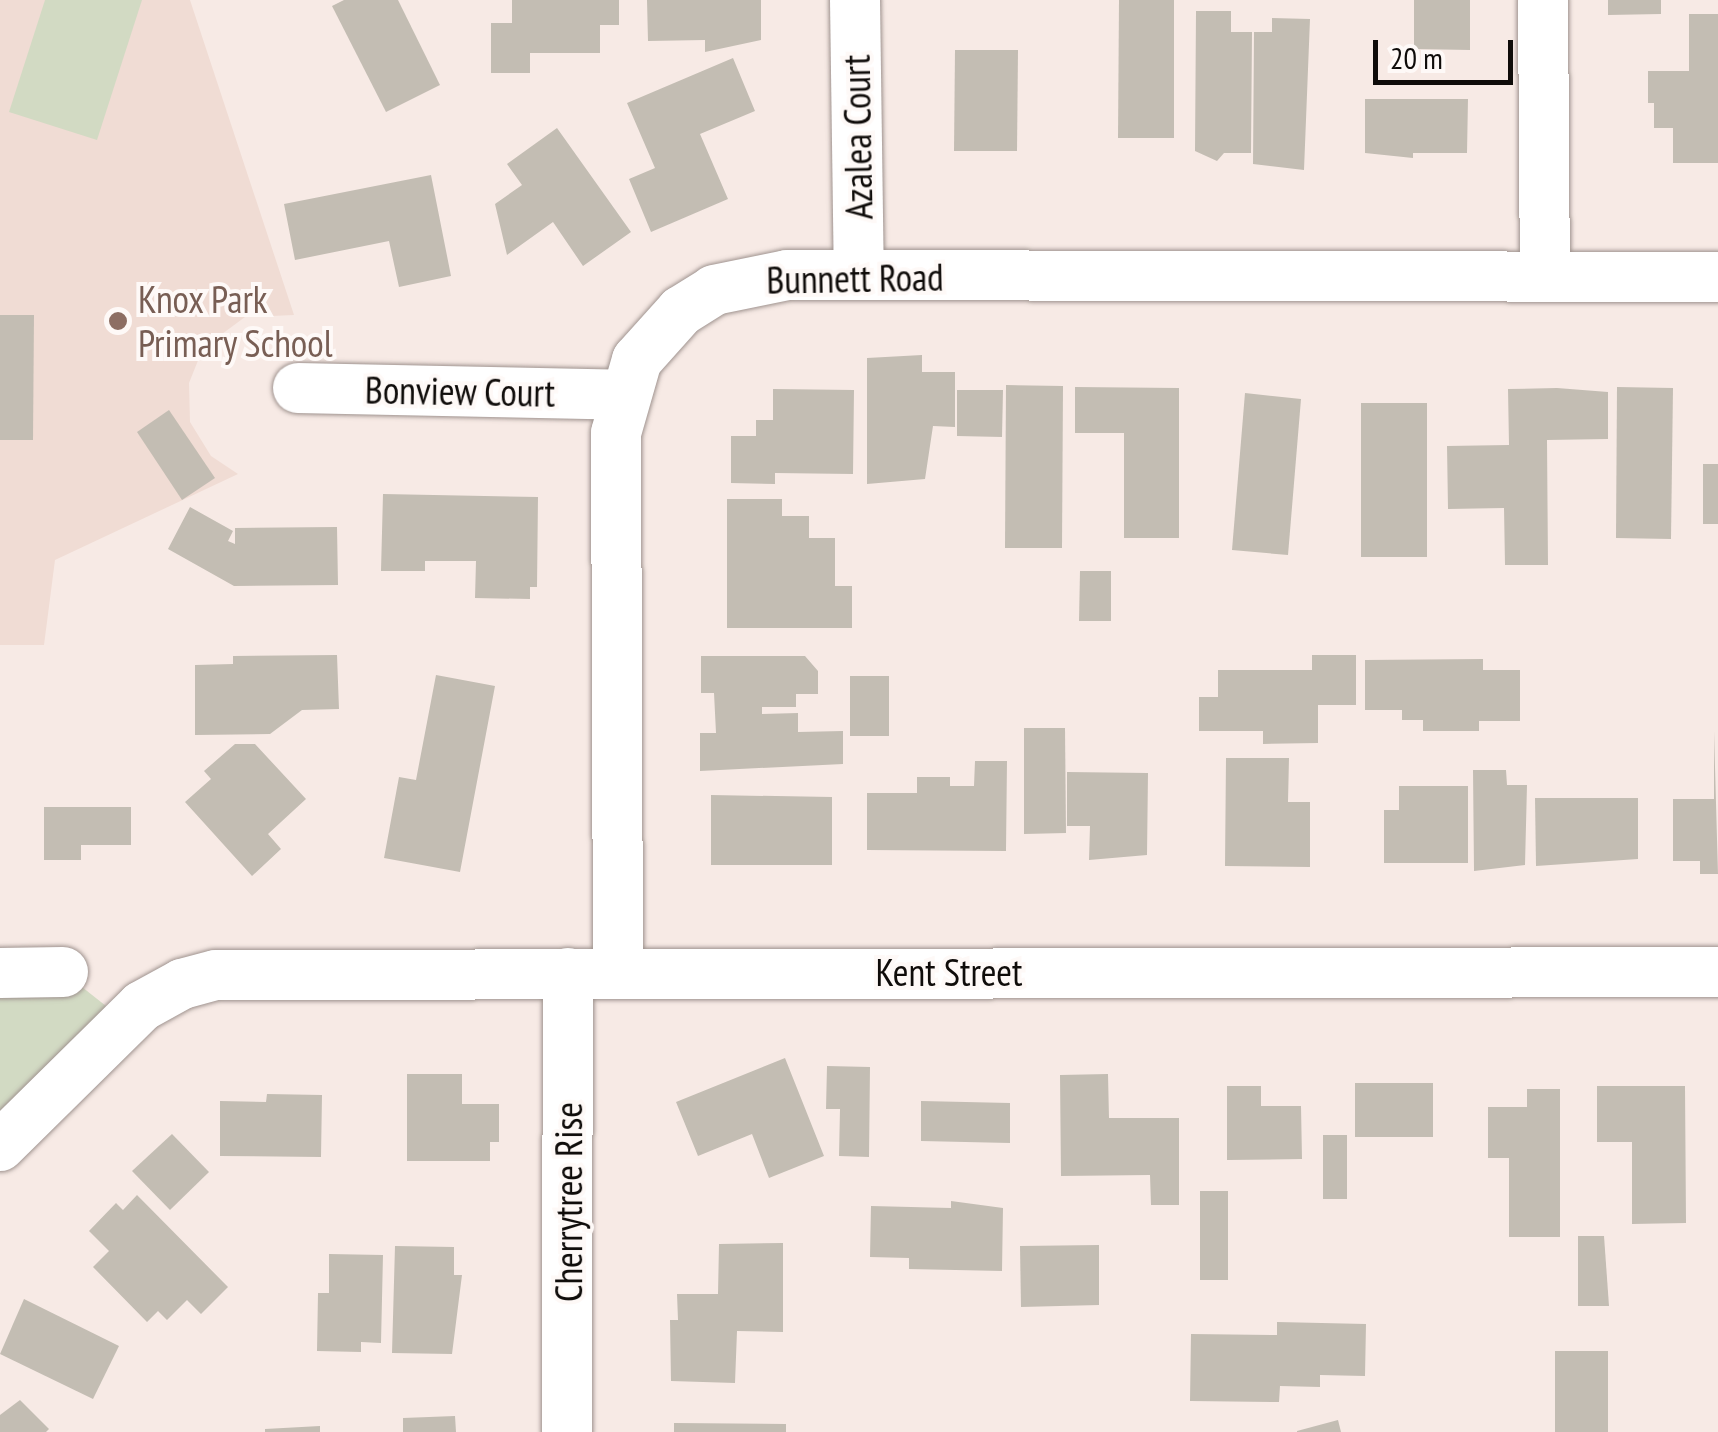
<!DOCTYPE html>
<style>
body{margin:0}
#map{position:relative;width:1718px;height:1432px;overflow:hidden;background:#f7eae5;font-family:"PT Sans Narrow",sans-serif}
div>[style]{position:absolute}
.built>*{inset:0;background:#f0dcd4}
.green>*{inset:0;background:#d2dac3}
.building>*{inset:0;background:#c3bdb3}
.roads{filter:drop-shadow(0 0 2px #9f938f) drop-shadow(0 0 2px #9f938f)}
.street>*{height:50px;margin:-25px;padding:0 25px;transform-origin:25px;border-radius:25px;background:#fff}
.dots>*{width:28px;height:28px;translate:-50% -50%;box-sizing:border-box;border:5px solid #fef9f7;border-radius:50%}
span{translate:-50% -50%;white-space:nowrap;text-align:center;line-height:1.15;-webkit-text-stroke:8px #fef9f7;paint-order:stroke}
.street-label{font-size:38px;color:#0f0c0a}
.education-label{font-size:38px;color:#785e54}
.left{translate:0 -50%;text-align:left}
.scale{position:absolute;left:1373px;top:40px;width:140px;height:45px;box-sizing:border-box;border:5px solid #0f0c0a;border-top:0;padding-left:12px;font-size:30px;line-height:35px;white-space:nowrap;color:#0f0c0a;-webkit-text-stroke:8px #fef9f7;paint-order:stroke}
</style>
<div id="map">
<div class="built">
<i style="clip-path:polygon(0 0,190px 0,294px 315px,245px 317px,203px 348px,189px 383px,190px 422px,211px 456px,238px 474px,55px 560px,44px 645px,0 645px)"></i>
</div>
<div class="green">
<i style="clip-path:polygon(45px 0,142px 0,97px 140px,9px 112px)"></i>
<i style="clip-path:polygon(63px 972px,125px 1021px,0 1146px,0 973px)"></i>
</div>
<div class="building">
<i style="clip-path:polygon(344px 0,398px 0,440px 85px,386px 112px,332px 6px)"></i>
<i style="clip-path:polygon(512px 0,619px 0,619px 25px,600px 25px,600px 53px,530px 53px,530px 73px,491px 73px,491px 23px,512px 23px)"></i>
<i style="clip-path:polygon(647px 0,761px 0,761px 40px,705px 52px,705px 40px,648px 41px)"></i>
<i style="clip-path:polygon(1119px 0,1174px 0,1174px 138px,1118px 138px)"></i>
<i style="clip-path:polygon(1414px 0,1470px 0,1470px 50px,1414px 49px)"></i>
<i style="clip-path:polygon(1608px 0,1661px 0,1661px 14px,1608px 15px)"></i>
<i style="clip-path:polygon(1196px 11px,1231px 11px,1231px 32px,1252px 32px,1251px 153px,1224px 153px,1217px 161px,1195px 151px)"></i>
<i style="clip-path:polygon(1689px 14px,1718px 14px,1718px 163px,1673px 163px,1673px 128px,1654px 128px,1654px 103px,1648px 103px,1648px 71px,1689px 71px)"></i>
<i style="clip-path:polygon(1272px 18px,1310px 19px,1304px 170px,1253px 164px,1254px 32px,1272px 32px)"></i>
<i style="clip-path:polygon(955px 50px,1018px 50px,1017px 151px,954px 151px)"></i>
<i style="clip-path:polygon(733px 58px,755px 111px,700px 134px,728px 199px,651px 232px,629px 179px,655px 168px,627px 103px)"></i>
<i style="clip-path:polygon(1365px 99px,1468px 99px,1467px 153px,1413px 153px,1413px 158px,1365px 153px)"></i>
<i style="clip-path:polygon(557px 128px,631px 232px,583px 266px,553px 222px,507px 255px,495px 204px,522px 185px,507px 164px)"></i>
<i style="clip-path:polygon(431px 175px,451px 276px,399px 287px,389px 241px,295px 260px,284px 204px)"></i>
<i style="clip-path:polygon(0 315px,34px 315px,33px 440px,0 440px)"></i>
<i style="clip-path:polygon(922px 355px,922px 372px,955px 372px,955px 427px,933px 426px,925px 479px,867px 484px,867px 358px)"></i>
<i style="clip-path:polygon(1006px 385px,1063px 386px,1062px 548px,1005px 548px)"></i>
<i style="clip-path:polygon(1075px 387px,1179px 388px,1179px 538px,1124px 538px,1124px 433px,1075px 433px)"></i>
<i style="clip-path:polygon(1617px 387px,1673px 388px,1671px 539px,1616px 538px)"></i>
<i style="clip-path:polygon(1557px 388px,1608px 392px,1608px 439px,1547px 440px,1548px 565px,1505px 565px,1504px 508px,1448px 509px,1447px 446px,1509px 445px,1508px 389px)"></i>
<i style="clip-path:polygon(773px 389px,854px 390px,853px 474px,775px 473px,775px 484px,731px 483px,731px 436px,756px 436px,756px 420px,773px 420px)"></i>
<i style="clip-path:polygon(957px 390px,1003px 390px,1002px 437px,957px 436px)"></i>
<i style="clip-path:polygon(1245px 393px,1301px 399px,1288px 555px,1232px 550px)"></i>
<i style="clip-path:polygon(1361px 403px,1427px 403px,1427px 557px,1361px 557px)"></i>
<i style="clip-path:polygon(169px 410px,215px 478px,182px 500px,137px 432px)"></i>
<i style="clip-path:polygon(1703px 464px,1718px 464px,1718px 524px,1703px 524px)"></i>
<i style="clip-path:polygon(383px 494px,538px 497px,537px 587px,530px 587px,530px 599px,475px 598px,476px 561px,425px 561px,425px 571px,381px 571px)"></i>
<i style="clip-path:polygon(727px 499px,782px 499px,782px 516px,809px 516px,809px 538px,835px 538px,835px 586px,852px 586px,852px 628px,727px 628px)"></i>
<i style="clip-path:polygon(190px 507px,233px 531px,228px 541px,235px 544px,235px 528px,337px 527px,338px 585px,234px 586px,168px 549px)"></i>
<i style="clip-path:polygon(1080px 571px,1111px 571px,1111px 621px,1079px 621px)"></i>
<i style="clip-path:polygon(337px 655px,339px 709px,302px 710px,270px 734px,195px 735px,195px 665px,233px 664px,233px 656px)"></i>
<i style="clip-path:polygon(1312px 655px,1356px 655px,1356px 705px,1318px 705px,1318px 743px,1263px 744px,1263px 731px,1199px 731px,1199px 697px,1218px 697px,1218px 670px,1312px 670px)"></i>
<i style="clip-path:polygon(701px 656px,805px 656px,818px 671px,818px 694px,796px 694px,796px 707px,762px 707px,762px 714px,798px 713px,798px 732px,843px 731px,843px 764px,700px 771px,700px 733px,716px 733px,714px 693px,701px 693px)"></i>
<i style="clip-path:polygon(1483px 659px,1483px 670px,1520px 670px,1520px 721px,1479px 721px,1479px 731px,1423px 731px,1423px 720px,1402px 720px,1402px 710px,1365px 710px,1365px 660px)"></i>
<i style="clip-path:polygon(436px 675px,495px 686px,460px 872px,384px 858px,399px 777px,416px 780px)"></i>
<i style="clip-path:polygon(850px 676px,889px 676px,889px 736px,850px 736px)"></i>
<i style="clip-path:polygon(1024px 728px,1065px 728px,1066px 833px,1024px 834px)"></i>
<i style="clip-path:polygon(1714px 731px,1718px 874px,1700px 874px,1700px 861px,1673px 861px,1673px 799px,1714px 799px)"></i>
<i style="clip-path:polygon(235px 744px,255px 744px,306px 799px,268px 834px,281px 849px,252px 876px,185px 802px,211px 779px,204px 771px)"></i>
<i style="clip-path:polygon(1226px 758px,1289px 758px,1288px 802px,1310px 802px,1310px 867px,1225px 866px)"></i>
<i style="clip-path:polygon(975px 761px,1007px 761px,1006px 851px,867px 850px,867px 793px,917px 793px,917px 777px,950px 777px,950px 786px,974px 786px)"></i>
<i style="clip-path:polygon(1473px 770px,1506px 770px,1507px 785px,1527px 785px,1525px 865px,1474px 871px)"></i>
<i style="clip-path:polygon(1067px 772px,1148px 773px,1147px 855px,1089px 860px,1090px 826px,1067px 826px)"></i>
<i style="clip-path:polygon(1399px 786px,1468px 786px,1468px 863px,1384px 863px,1384px 810px,1399px 810px)"></i>
<i style="clip-path:polygon(711px 795px,832px 797px,832px 865px,711px 865px)"></i>
<i style="clip-path:polygon(1535px 798px,1638px 798px,1638px 859px,1536px 866px)"></i>
<i style="clip-path:polygon(44px 807px,131px 807px,131px 845px,81px 845px,81px 860px,44px 860px)"></i>
<i style="clip-path:polygon(785px 1058px,824px 1156px,769px 1178px,752px 1134px,698px 1156px,676px 1102px)"></i>
<i style="clip-path:polygon(827px 1066px,870px 1067px,869px 1157px,839px 1156px,840px 1109px,826px 1109px)"></i>
<i style="clip-path:polygon(407px 1074px,462px 1074px,462px 1104px,499px 1104px,499px 1142px,490px 1142px,490px 1161px,407px 1161px)"></i>
<i style="clip-path:polygon(1108px 1074px,1109px 1118px,1179px 1118px,1179px 1205px,1151px 1205px,1150px 1175px,1061px 1176px,1060px 1075px)"></i>
<i style="clip-path:polygon(1355px 1083px,1433px 1083px,1433px 1137px,1355px 1137px)"></i>
<i style="clip-path:polygon(1227px 1086px,1261px 1086px,1261px 1106px,1301px 1106px,1302px 1159px,1227px 1160px)"></i>
<i style="clip-path:polygon(1597px 1086px,1685px 1086px,1686px 1223px,1632px 1224px,1632px 1142px,1597px 1142px)"></i>
<i style="clip-path:polygon(1527px 1089px,1560px 1089px,1560px 1237px,1509px 1237px,1509px 1158px,1488px 1158px,1488px 1107px,1527px 1107px)"></i>
<i style="clip-path:polygon(267px 1094px,322px 1095px,321px 1157px,220px 1156px,220px 1101px,266px 1102px)"></i>
<i style="clip-path:polygon(921px 1101px,1010px 1103px,1010px 1143px,921px 1141px)"></i>
<i style="clip-path:polygon(172px 1134px,209px 1172px,170px 1210px,132px 1171px)"></i>
<i style="clip-path:polygon(1323px 1135px,1347px 1135px,1347px 1199px,1323px 1199px)"></i>
<i style="clip-path:polygon(1200px 1191px,1228px 1191px,1228px 1280px,1200px 1280px)"></i>
<i style="clip-path:polygon(137px 1195px,228px 1287px,201px 1314px,187px 1300px,167px 1320px,158px 1311px,147px 1322px,93px 1267px,109px 1251px,89px 1231px,116px 1203px,123px 1210px)"></i>
<i style="clip-path:polygon(951px 1201px,1003px 1208px,1002px 1271px,909px 1269px,909px 1258px,870px 1257px,871px 1206px,951px 1208px)"></i>
<i style="clip-path:polygon(1578px 1236px,1604px 1236px,1609px 1306px,1578px 1306px)"></i>
<i style="clip-path:polygon(783px 1243px,783px 1332px,737px 1331px,735px 1383px,671px 1381px,670px 1320px,678px 1320px,677px 1294px,718px 1294px,719px 1244px)"></i>
<i style="clip-path:polygon(1099px 1245px,1099px 1305px,1021px 1307px,1020px 1246px)"></i>
<i style="clip-path:polygon(395px 1246px,454px 1247px,454px 1275px,462px 1275px,452px 1354px,392px 1353px)"></i>
<i style="clip-path:polygon(329px 1254px,383px 1255px,381px 1343px,361px 1342px,361px 1352px,317px 1351px,318px 1293px,329px 1293px)"></i>
<i style="clip-path:polygon(24px 1299px,119px 1346px,93px 1399px,0 1354px)"></i>
<i style="clip-path:polygon(1277px 1322px,1366px 1324px,1365px 1376px,1320px 1375px,1320px 1387px,1280px 1386px,1279px 1402px,1190px 1401px,1191px 1334px,1277px 1335px)"></i>
<i style="clip-path:polygon(1555px 1351px,1608px 1351px,1608px 1432px,1555px 1432px)"></i>
<i style="clip-path:polygon(20px 1400px,49px 1429px,46px 1432px,0 1432px,0 1415px)"></i>
<i style="clip-path:polygon(455px 1416px,456px 1432px,403px 1432px,403px 1418px)"></i>
<i style="clip-path:polygon(1338px 1420px,1341px 1432px,1297px 1432px,1297px 1431px)"></i>
<i style="clip-path:polygon(674px 1423px,786px 1424px,786px 1432px,674px 1432px)"></i>
<i style="clip-path:polygon(320px 1426px,320px 1432px,265px 1432px,265px 1429px)"></i>
</div>
<div class="roads">
<div class="street">
<i style="left:855px;top:0;width:275px;rotate:89.2deg"></i>
<i style="left:1543px;top:0;width:277px;rotate:89.6deg"></i>
<i style="left:298px;top:388px;width:325px;rotate:1.2deg"></i>
<i style="left:618px;top:972px;width:539px;rotate:-90.21deg"></i>
<i style="left:616px;top:433px;width:76px;rotate:-74deg"></i>
<i style="left:637px;top:360px;width:66px;rotate:-48.1deg"></i>
<i style="left:681px;top:311px;width:39px;rotate:-32deg"></i>
<i style="left:714px;top:290px;width:75px;rotate:-11.6deg"></i>
<i style="left:787px;top:275px;width:931px;rotate:0.12deg"></i>
<i style="left:0;top:973px;width:63px;rotate:-0.9deg"></i>
<i style="left:0;top:1146px;width:199px;rotate:-44.6deg"></i>
<i style="left:142px;top:1006px;width:46px;rotate:-28.8deg"></i>
<i style="left:182px;top:984px;width:35px;rotate:-15deg"></i>
<i style="left:216px;top:975px;width:1502px;rotate:-0.11deg"></i>
<i style="left:567px;top:1432px;width:459px;rotate:-89.9deg"></i>
</div>
</div>
<div class="dots">
<i style="left:118px;top:321px;background:#8d6e63"></i>
</div>
<div class="street-label">
<span style="left:857px;top:137px;rotate:-91deg">Azalea Court</span>
<span style="left:855px;top:278px;rotate:-1deg">Bunnett Road</span>
<span style="left:460px;top:391px;rotate:1deg">Bonview Court</span>
<span style="left:949px;top:972px">Kent Street</span>
<span style="left:568px;top:1202px;rotate:-90deg">Cherrytree Rise</span>
</div>
<div class="education-label">
<span class="left" style="left:138px;top:321px">Knox Park<br>Primary School</span>
</div>
<div class="scale">20 m</div>
</div>
